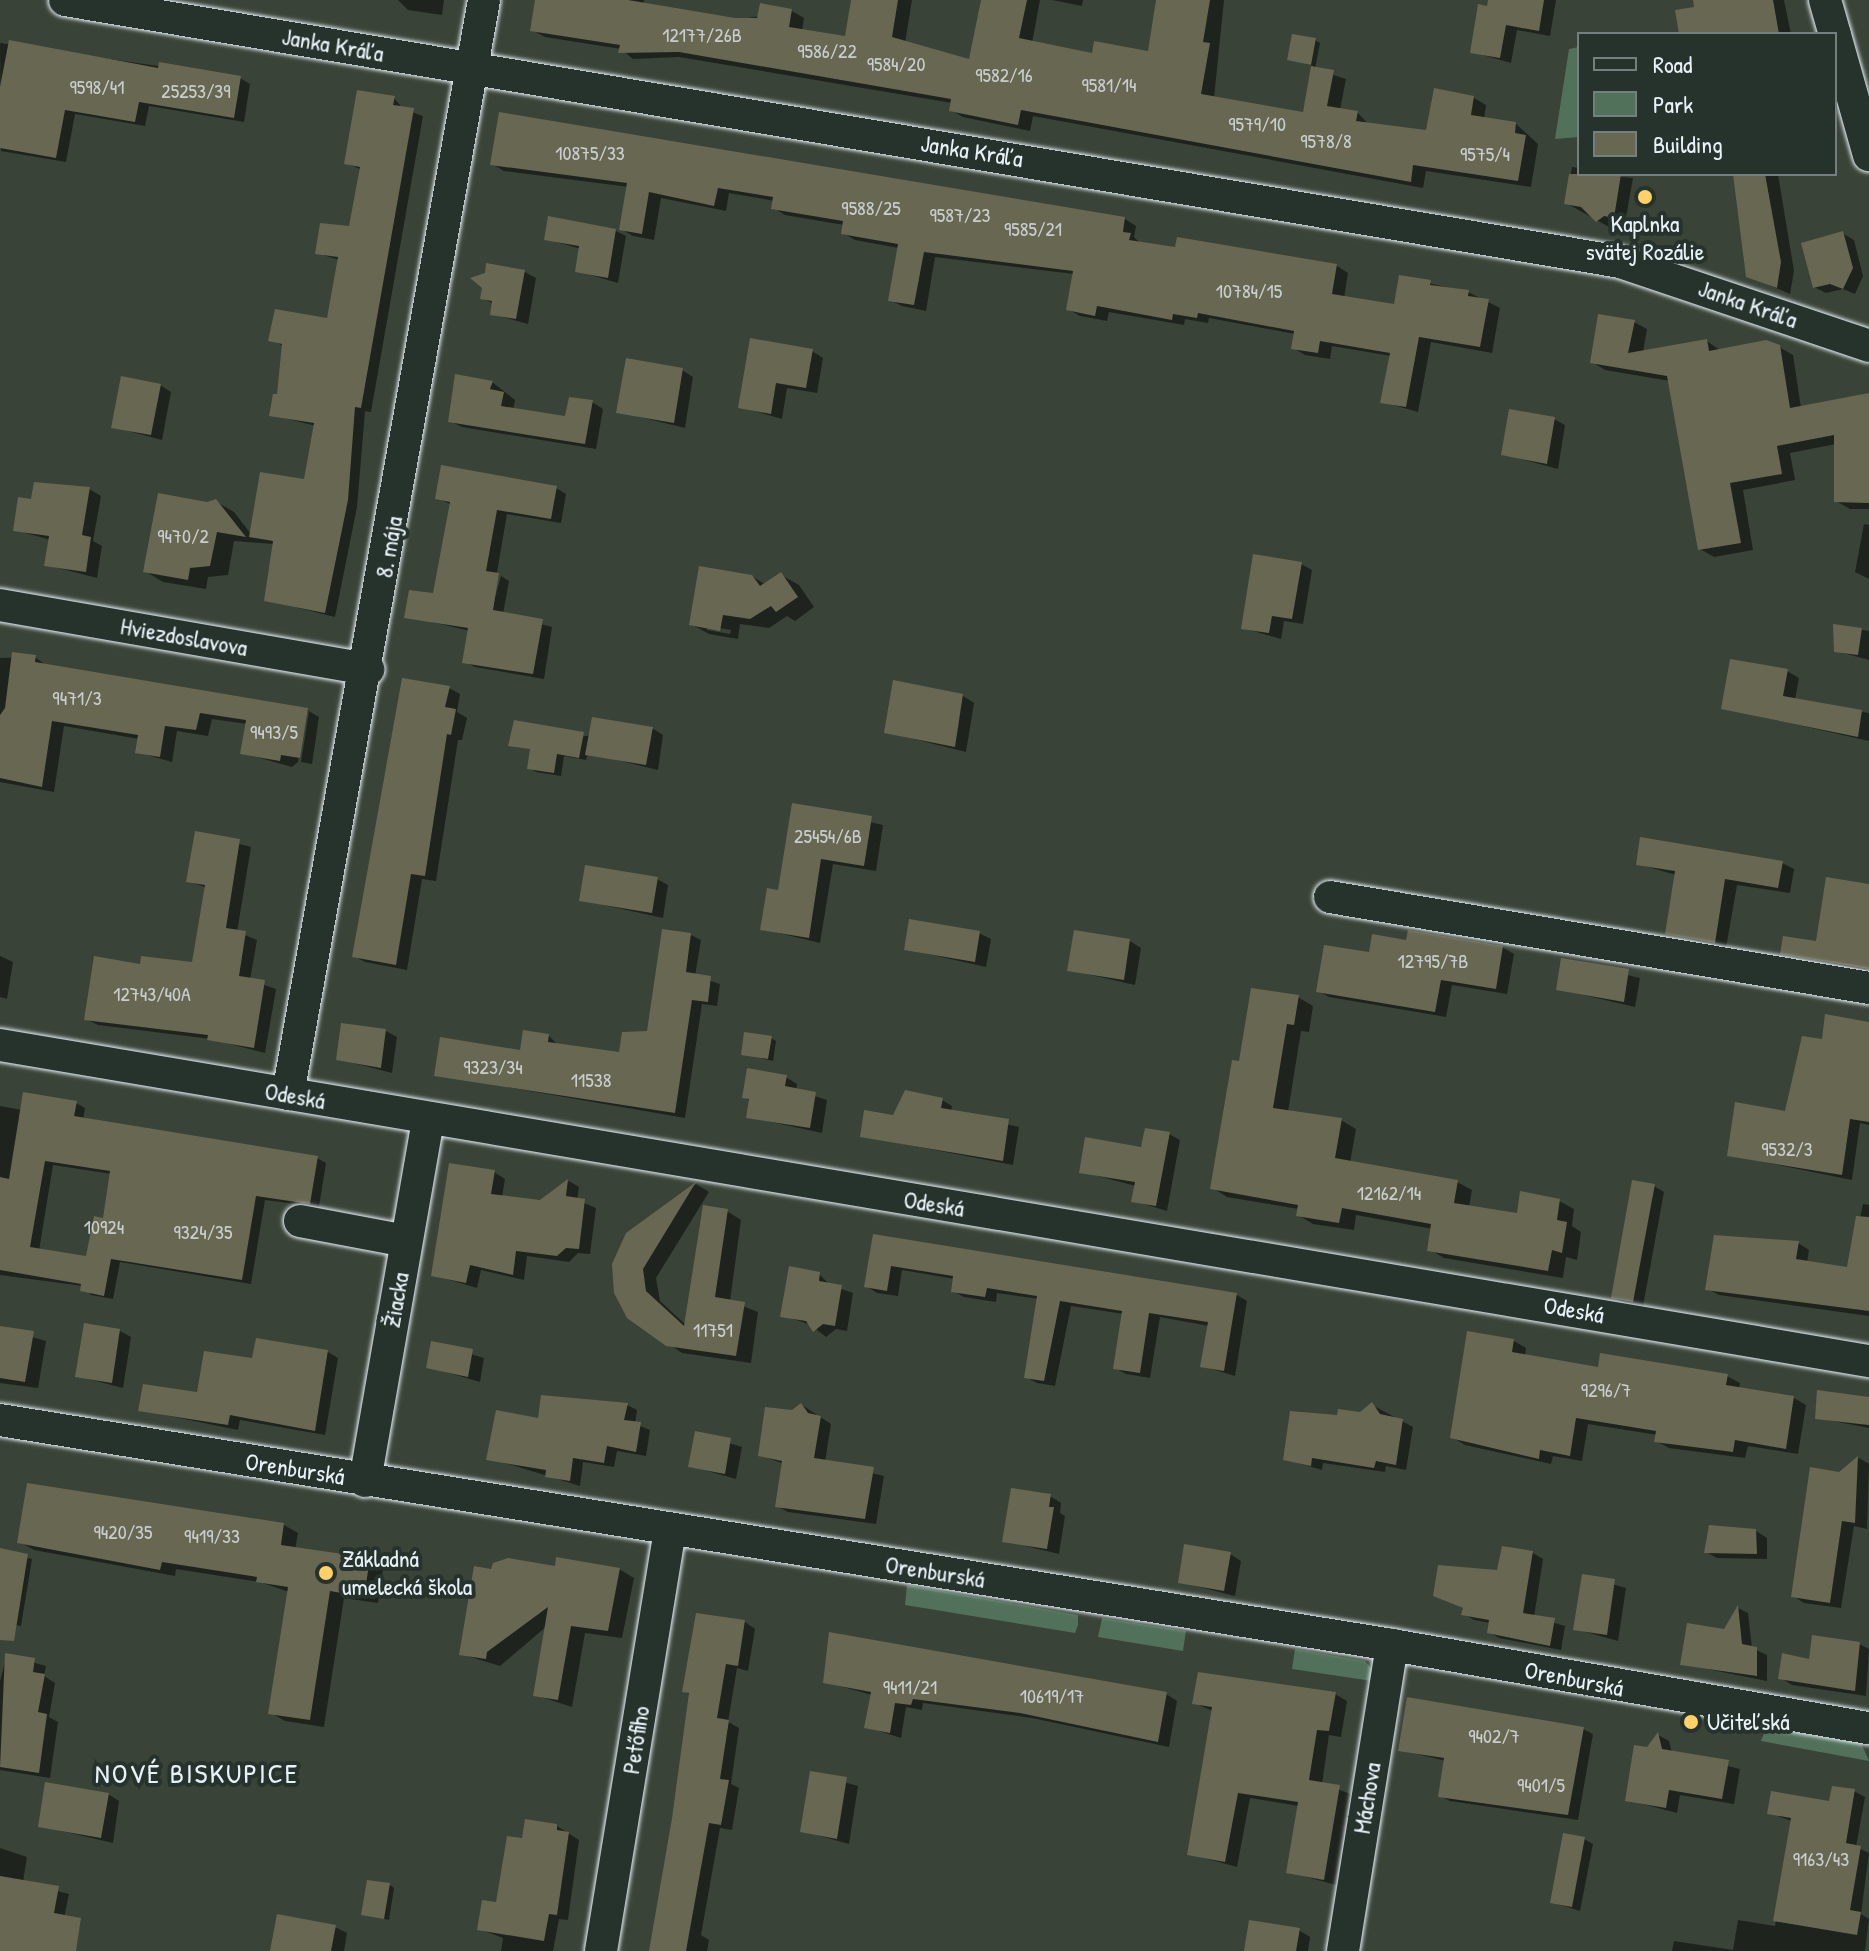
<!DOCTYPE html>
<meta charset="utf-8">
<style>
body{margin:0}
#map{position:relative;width:1869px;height:1951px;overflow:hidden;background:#3a4338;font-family:"Patrick Hand",sans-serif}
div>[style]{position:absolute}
.green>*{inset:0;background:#51715a}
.shadow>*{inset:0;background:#0007}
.building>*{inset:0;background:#686752}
.roads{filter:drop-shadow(0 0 2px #e8f1f8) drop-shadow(0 0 2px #e8f1f8)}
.minor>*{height:32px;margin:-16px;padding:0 16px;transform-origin:16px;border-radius:16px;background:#26332d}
.dots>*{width:22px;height:22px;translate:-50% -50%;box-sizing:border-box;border:4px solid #26332d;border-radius:50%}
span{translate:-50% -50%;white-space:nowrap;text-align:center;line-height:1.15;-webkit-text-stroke:8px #26332d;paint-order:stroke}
.number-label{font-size:20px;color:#c8cece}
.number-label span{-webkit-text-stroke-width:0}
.street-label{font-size:24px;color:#e8f1f8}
.poi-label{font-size:24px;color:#e8f1f8}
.left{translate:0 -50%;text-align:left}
.quarter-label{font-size:28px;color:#e8f1f8;letter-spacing:2px}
.legend{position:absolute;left:1577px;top:32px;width:260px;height:144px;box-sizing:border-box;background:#26332d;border:2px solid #747f7e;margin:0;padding:10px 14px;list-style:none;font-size:24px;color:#e8f1f8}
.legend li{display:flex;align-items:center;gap:16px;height:40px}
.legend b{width:40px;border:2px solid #747f7e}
</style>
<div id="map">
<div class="green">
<i style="clip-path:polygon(1579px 47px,1579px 137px,1555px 139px,1569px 49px)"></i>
<i style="clip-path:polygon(907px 1585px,1078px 1615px,1078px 1625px,1075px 1633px,905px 1605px)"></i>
<i style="clip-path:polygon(1102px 1618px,1186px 1631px,1183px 1651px,1098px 1637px)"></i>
<i style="clip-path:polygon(1295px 1649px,1365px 1661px,1372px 1669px,1372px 1681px,1292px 1669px)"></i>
<i style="clip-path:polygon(1766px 1728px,1861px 1743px,1869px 1761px,1761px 1741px)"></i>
</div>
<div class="shadow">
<i style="clip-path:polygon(398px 0,444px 0,442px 15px,408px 10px)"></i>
<i style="clip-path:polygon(537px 0,644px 0,643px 5px,735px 20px,792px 11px,804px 18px,802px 31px,847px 39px,853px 0,912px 0,905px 43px,971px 62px,981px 0,1040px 0,1032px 43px,1093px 56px,1150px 53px,1158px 0,1224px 0,1214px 98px,1304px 114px,1313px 66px,1289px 59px,1315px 40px,1320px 43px,1315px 69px,1346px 79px,1340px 110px,1358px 113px,1369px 125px,1427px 133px,1474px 98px,1486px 105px,1484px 119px,1516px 124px,1538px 144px,1531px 187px,1426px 171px,1423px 188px,1033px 116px,1030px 131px,963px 117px,951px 110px,952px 103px,679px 57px,633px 59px,621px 49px,545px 37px,532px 30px)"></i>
<i style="clip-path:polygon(1052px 0,1083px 0,1082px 6px)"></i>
<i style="clip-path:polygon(1490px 0,1556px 0,1550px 36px,1517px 30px,1511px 63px,1472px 52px)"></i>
<i style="clip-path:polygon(1717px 0,1784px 0,1791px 34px,1736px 34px)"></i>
<i style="clip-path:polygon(0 43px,240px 78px,250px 84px,244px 122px,149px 106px,145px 126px,75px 114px,66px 162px,1px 151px)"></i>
<i style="clip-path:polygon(394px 98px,403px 109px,423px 116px,371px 412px,365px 411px,357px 507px,335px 617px,266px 600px,274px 544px,234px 541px,228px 575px,208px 577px,206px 589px,163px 582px,145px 571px,207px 504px,215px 501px,234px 512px,251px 534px,306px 482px,316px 426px,272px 415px,279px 397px,284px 346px,271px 340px,329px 320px,339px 260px,317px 253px,351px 229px,362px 170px,346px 163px)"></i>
<i style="clip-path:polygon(500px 114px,1125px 219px,1136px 226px,1134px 237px,1141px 244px,1177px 250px,1179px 239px,1337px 266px,1348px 273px,1344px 298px,1395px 307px,1401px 277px,1468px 292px,1500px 308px,1492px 353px,1431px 342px,1418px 412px,1383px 402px,1391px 356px,1332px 346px,1330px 359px,1305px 355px,1293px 348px,1295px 334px,1209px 318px,1208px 323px,1185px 319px,1184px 325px,1109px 312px,1107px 321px,1080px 316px,1068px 309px,1074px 274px,935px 257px,926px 311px,902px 306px,890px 300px,899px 248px,855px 240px,843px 233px,844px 225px,785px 215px,774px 208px,775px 201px,729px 193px,726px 211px,661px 198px,654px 240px,633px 236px,621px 229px,629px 187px,504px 171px,492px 164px)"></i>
<i style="clip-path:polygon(1572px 167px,1579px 168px,1579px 174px,1633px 178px,1625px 223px,1609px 227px,1566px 203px)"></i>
<i style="clip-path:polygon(1742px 174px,1778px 174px,1794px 271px,1790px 294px,1748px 276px)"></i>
<i style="clip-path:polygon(616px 231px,626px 236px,618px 283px,577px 271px,581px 249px,546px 239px)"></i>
<i style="clip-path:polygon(1842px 233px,1854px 240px,1863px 276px,1855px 294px,1843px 289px,1826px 293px,1814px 287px)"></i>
<i style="clip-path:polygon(525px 272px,536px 278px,528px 324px,492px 314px,494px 304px,482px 298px,487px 274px)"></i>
<i style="clip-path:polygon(1634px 322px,1647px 329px,1643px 352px,1707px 341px,1721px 351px,1779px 347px,1793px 355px,1801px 408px,1869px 395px,1869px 509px,1850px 509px,1836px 501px,1836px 444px,1790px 453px,1795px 480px,1743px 490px,1753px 550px,1714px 557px,1700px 549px,1670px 381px,1605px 370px,1592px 362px)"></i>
<i style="clip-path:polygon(812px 351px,823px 358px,817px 393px,787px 388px,782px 419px,740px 407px)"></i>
<i style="clip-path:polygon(682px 370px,693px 377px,685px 428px,619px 412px)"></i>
<i style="clip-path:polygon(492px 382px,515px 400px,513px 410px,567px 418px,592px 402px,603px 409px,596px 449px,462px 427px,450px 421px)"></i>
<i style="clip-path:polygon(160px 385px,171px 392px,162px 440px,113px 427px)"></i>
<i style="clip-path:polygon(1554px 419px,1565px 425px,1558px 469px,1503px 454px)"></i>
<i style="clip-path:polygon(556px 488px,566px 494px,561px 523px,507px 514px,489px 619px,501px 576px,509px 581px,503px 614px,552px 627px,544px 679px,475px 667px,464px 661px,470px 631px,406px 616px,434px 595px,452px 505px,437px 498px)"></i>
<i style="clip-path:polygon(89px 489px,101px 496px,93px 541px,102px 546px,97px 578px,47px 565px,51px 540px,15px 530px,33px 502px)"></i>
<i style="clip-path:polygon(1864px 524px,1869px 525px,1869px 579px,1855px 572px)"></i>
<i style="clip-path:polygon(1301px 564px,1312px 570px,1303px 624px,1284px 621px,1281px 639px,1243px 628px)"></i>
<i style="clip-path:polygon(evenodd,781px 575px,799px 585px,814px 607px,795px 621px,787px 616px,769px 628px,740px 624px,738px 639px,709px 634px,691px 624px,752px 576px,766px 585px,781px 575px,707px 626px,731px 630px,730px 634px,707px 630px,707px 626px)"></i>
<i style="clip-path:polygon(1835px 626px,1869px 631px,1869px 660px,1836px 651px)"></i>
<i style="clip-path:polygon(35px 657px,47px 666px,307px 710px,319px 717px,312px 764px,301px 762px,309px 711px,305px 711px,298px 762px,292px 767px,242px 753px,247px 724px,212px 719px,208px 736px,177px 731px,172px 762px,137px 752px,139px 739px,64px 726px,54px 792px,0 782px,0 658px)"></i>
<i style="clip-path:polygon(1787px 671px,1799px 678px,1795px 700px,1869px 713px,1869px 741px,1723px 708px)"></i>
<i style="clip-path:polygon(449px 688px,460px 694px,457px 712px,467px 718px,462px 740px,458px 740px,436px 881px,422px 879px,407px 970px,365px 962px,354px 956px)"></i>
<i style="clip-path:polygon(963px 696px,974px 703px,966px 752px,886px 732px)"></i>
<i style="clip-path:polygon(652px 728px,663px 735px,658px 770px,588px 753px,586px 760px,564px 756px,561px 776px,536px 772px,529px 768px,541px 749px,510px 745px)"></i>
<i style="clip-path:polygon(794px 805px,883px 825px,876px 871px,833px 864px,820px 943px,762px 929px,780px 893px)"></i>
<i style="clip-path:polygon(197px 833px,251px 847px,237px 932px,257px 940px,250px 980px,276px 989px,265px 1053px,211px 1039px,98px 1025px,86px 1019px,142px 966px,194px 964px,207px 888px,188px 881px)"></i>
<i style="clip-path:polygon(1782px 863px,1794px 869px,1790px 893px,1737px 885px,1726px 948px,1667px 933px,1676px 875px,1638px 864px)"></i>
<i style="clip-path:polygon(657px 879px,668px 885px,663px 918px,581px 900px)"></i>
<i style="clip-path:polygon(1869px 886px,1869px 971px,1782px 953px,1818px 943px)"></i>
<i style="clip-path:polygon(979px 933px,991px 939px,986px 967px,906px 949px)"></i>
<i style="clip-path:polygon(691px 935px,701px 940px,695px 976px,720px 984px,717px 1006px,702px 1004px,685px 1118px,437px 1075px,521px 1052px,549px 1036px,558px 1045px,621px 1055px,649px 1033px)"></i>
<i style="clip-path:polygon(1130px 941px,1141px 948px,1135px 985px,1069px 970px)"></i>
<i style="clip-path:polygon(1408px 942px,1502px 947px,1514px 954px,1507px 994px,1452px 985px,1446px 1017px,1329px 997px,1318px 991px,1370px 955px)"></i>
<i style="clip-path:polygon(0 956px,13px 962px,7px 999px,0 997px)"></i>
<i style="clip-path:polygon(1563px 960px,1640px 978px,1635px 1007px,1558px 989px)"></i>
<i style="clip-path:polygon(1298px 997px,1313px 1006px,1309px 1032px,1301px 1031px,1288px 1112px,1341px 1120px,1356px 1129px,1350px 1163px,1457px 1182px,1472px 1190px,1469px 1207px,1519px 1216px,1559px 1201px,1574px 1209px,1572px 1226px,1581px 1232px,1577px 1260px,1566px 1257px,1563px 1278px,1444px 1258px,1429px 1249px,1433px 1229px,1356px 1215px,1354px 1230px,1313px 1224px,1298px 1215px,1299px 1209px,1227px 1197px,1213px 1188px,1241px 1064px)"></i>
<i style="clip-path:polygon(1869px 1024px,1869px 1125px,1860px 1123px,1852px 1180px,1729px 1155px,1787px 1114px,1823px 1041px)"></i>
<i style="clip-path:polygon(386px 1031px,397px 1037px,392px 1073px,338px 1059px)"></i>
<i style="clip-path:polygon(771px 1038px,776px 1041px,773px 1061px,743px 1054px)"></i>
<i style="clip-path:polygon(786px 1077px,797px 1084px,796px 1090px,827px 1100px,822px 1133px,748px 1117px,750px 1101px,744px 1097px)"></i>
<i style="clip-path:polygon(942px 1100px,952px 1106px,951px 1112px,1019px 1127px,1013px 1165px,862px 1136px)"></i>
<i style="clip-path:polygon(evenodd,76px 1103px,85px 1108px,83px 1120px,317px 1158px,326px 1163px,319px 1207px,265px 1200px,251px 1284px,120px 1262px,113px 1299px,91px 1295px,83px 1286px,0 1275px,0 1106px,22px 1110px,76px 1103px,53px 1165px,112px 1174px,105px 1220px,88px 1259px,39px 1251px,53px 1165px)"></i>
<i style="clip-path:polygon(1169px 1134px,1180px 1140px,1167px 1211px,1134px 1201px,1136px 1186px,1082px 1172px)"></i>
<i style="clip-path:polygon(494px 1172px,505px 1179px,502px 1197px,541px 1202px,569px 1181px,579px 1187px,577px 1200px,596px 1208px,590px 1254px,578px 1253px,569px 1262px,527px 1256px,524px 1280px,481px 1270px,477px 1288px,433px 1275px)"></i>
<i style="clip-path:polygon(696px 1184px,709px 1192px,656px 1278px,660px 1301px,686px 1325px,727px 1211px,741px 1220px,730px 1301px,758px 1312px,751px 1363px,682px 1353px,629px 1316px,628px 1234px)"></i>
<i style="clip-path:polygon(1654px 1186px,1664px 1192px,1643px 1306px,1624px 1303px,1613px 1297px)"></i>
<i style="clip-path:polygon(1863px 1204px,1869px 1205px,1869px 1316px,1719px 1295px,1708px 1289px,1798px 1243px,1809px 1250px,1807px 1263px,1849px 1269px)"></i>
<i style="clip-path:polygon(875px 1236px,1237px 1295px,1247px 1301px,1235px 1376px,1202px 1366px,1209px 1326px,1160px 1317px,1150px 1378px,1126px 1374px,1115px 1368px,1124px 1314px,1071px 1306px,1055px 1386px,1037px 1383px,1026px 1377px,1039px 1299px,997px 1293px,996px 1302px,964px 1297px,953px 1291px,955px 1279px,902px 1270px,898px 1296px,877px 1293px,866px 1286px)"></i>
<i style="clip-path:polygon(819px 1274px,830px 1285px,853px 1293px,847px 1331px,836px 1329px,826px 1337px,811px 1325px,782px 1315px)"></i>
<i style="clip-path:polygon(0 1328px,46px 1341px,38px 1388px,0 1383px)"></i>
<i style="clip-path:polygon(120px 1331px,131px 1337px,123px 1388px,77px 1376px)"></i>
<i style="clip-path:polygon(1514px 1341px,1526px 1348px,1525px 1356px,1600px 1369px,1727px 1376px,1740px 1383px,1739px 1389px,1794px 1398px,1806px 1405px,1798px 1454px,1748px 1446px,1745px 1458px,1669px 1448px,1656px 1441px,1658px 1435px,1588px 1424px,1582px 1461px,1553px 1456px,1551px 1464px,1465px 1445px,1452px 1437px)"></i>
<i style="clip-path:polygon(433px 1343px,484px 1358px,480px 1382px,429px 1367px)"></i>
<i style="clip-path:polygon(328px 1352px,338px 1358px,325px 1435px,240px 1420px,238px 1430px,140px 1410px,198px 1395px,254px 1361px)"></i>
<i style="clip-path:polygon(1869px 1399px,1869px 1428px,1817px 1418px)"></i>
<i style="clip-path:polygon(627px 1405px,637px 1410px,635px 1424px,650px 1430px,646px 1456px,617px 1451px,614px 1467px,583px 1462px,580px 1486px,489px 1458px)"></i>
<i style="clip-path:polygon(802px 1405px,831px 1424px,825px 1462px,884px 1476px,876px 1524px,788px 1512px,777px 1506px,784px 1464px,760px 1455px)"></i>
<i style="clip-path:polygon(1372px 1405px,1413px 1427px,1406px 1470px,1386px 1466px,1385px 1472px,1323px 1463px,1322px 1470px,1285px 1459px,1338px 1418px,1360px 1414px)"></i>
<i style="clip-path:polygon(696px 1433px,742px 1447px,736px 1479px,690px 1466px)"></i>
<i style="clip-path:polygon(1859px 1458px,1869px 1464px,1867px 1529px,1854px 1526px,1841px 1608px,1804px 1603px,1793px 1596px,1840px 1474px)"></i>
<i style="clip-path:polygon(29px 1485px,284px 1525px,298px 1533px,295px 1550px,369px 1560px,383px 1569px,378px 1603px,344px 1598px,324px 1727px,285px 1721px,271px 1713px,289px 1592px,260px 1582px,176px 1569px,175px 1576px,34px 1550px,20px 1542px)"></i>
<i style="clip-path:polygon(1050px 1496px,1061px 1503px,1060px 1513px,1065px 1516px,1059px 1554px,1004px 1541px)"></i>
<i style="clip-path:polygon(1756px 1531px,1767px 1538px,1767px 1559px,1717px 1558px,1706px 1552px)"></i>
<i style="clip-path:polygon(0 1551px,32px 1559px,21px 1626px,0 1622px)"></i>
<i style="clip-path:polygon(1533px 1553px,1543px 1559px,1534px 1617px,1565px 1626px,1561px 1650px,1499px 1638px,1489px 1632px,1490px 1623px,1474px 1620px,1464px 1614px,1465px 1609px,1435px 1595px,1499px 1573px)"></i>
<i style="clip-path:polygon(1230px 1554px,1241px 1561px,1235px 1596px,1180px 1582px)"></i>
<i style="clip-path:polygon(557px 1568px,619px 1569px,634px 1578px,622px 1638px,585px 1633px,572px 1707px,535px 1695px,547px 1626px,500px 1666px,461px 1654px,493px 1571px)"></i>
<i style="clip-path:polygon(1583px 1576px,1626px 1588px,1618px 1641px,1575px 1629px)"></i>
<i style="clip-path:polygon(1738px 1608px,1748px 1613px,1752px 1648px,1767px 1655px,1767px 1681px,1682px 1664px,1725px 1631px)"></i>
<i style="clip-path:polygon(745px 1622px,755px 1629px,748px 1671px,737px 1668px,728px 1722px,739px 1728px,731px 1784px,739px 1788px,732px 1830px,720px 1828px,701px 1935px,709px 1940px,707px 1951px,652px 1951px,691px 1695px,684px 1691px)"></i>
<i style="clip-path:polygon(1859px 1644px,1869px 1649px,1866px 1696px,1792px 1685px,1781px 1678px)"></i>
<i style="clip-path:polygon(7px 1655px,46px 1666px,44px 1676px,55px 1683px,49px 1717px,58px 1722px,50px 1778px,0 1770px,0 1681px)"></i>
<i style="clip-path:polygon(825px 1682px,1166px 1694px,1177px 1701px,1169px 1747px,1032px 1718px,923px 1703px,922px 1710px,906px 1707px,901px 1738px,867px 1727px,872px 1695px)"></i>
<i style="clip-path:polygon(1335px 1694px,1347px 1701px,1341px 1737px,1329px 1735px,1322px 1784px,1351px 1794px,1336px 1885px,1288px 1872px,1299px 1806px,1250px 1798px,1237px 1867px,1189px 1854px,1213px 1711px,1194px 1703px)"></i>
<i style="clip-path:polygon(1583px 1729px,1593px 1734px,1578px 1820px,1450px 1801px,1440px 1796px,1446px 1761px,1400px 1750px)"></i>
<i style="clip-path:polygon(1658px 1735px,1669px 1741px,1672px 1753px,1740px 1769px,1734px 1804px,1680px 1795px,1677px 1813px,1627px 1800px)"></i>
<i style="clip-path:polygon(812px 1773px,858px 1786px,849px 1844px,802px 1831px)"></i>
<i style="clip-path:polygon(1854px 1791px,1865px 1797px,1856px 1847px,1869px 1853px,1861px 1914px,1869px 1919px,1865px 1951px,1672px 1951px,1674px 1941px,1733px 1950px,1738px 1920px,1775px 1926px,1792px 1821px,1769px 1813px,1831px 1803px)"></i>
<i style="clip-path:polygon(108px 1794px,119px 1801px,113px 1843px,40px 1826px)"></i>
<i style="clip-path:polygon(557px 1826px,579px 1840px,568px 1920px,559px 1919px,553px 1951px,501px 1951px,503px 1938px,479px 1929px,498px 1905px,524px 1840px)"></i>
<i style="clip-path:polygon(1584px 1839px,1593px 1844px,1580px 1911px,1552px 1902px)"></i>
<i style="clip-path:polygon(0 1848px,27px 1857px,23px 1882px,69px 1894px,57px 1951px,0 1951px)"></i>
<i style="clip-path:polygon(390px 1885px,394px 1888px,389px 1920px,363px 1914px)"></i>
<i style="clip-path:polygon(335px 1927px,347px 1933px,344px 1951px,272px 1951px)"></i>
<i style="clip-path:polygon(1299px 1930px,1310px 1937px,1308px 1951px,1246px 1951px)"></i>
</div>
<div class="building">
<i style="clip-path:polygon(535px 0,628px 0,735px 18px,757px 18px,760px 3px,792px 9px,789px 27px,845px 36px,851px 0,898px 0,892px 37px,969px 59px,981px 0,1027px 0,1019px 38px,1092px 53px,1094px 41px,1148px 51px,1156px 0,1210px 0,1203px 42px,1210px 43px,1201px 94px,1303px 112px,1311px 66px,1334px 70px,1327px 106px,1358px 111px,1356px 121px,1426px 130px,1434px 88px,1474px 96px,1471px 115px,1516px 122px,1515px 133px,1526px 135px,1518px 181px,1413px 165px,1411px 182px,1021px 110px,1018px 125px,949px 111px,951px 99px,679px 52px,618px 53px,620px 45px,530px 31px)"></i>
<i style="clip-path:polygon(1488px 0,1544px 0,1539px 31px,1506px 25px,1500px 58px,1470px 53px,1478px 4px,1487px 6px)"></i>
<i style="clip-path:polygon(1693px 0,1773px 0,1779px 34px,1679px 34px,1675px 10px,1694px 7px)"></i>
<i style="clip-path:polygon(1292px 34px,1316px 38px,1311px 65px,1287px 60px)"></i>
<i style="clip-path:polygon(9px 40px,158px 68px,159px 62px,241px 76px,234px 118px,139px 102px,135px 122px,65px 110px,56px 158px,0 148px,0 87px)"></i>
<i style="clip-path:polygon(357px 90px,395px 96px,393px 105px,414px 108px,361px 408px,355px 407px,348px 500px,325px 613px,264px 601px,273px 541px,249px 537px,260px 472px,304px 479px,314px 423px,269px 416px,273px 394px,277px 394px,282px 344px,268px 341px,275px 309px,327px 318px,338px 257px,315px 254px,320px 223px,349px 226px,360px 167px,344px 164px)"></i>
<i style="clip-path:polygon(499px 112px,1125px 217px,1123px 232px,1131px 233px,1129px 240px,1175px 247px,1177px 237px,1337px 264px,1332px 294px,1394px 304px,1399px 275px,1431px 280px,1430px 285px,1469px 290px,1468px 296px,1489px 299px,1480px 347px,1419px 337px,1406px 407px,1380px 403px,1390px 353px,1320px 341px,1318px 353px,1291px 349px,1294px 331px,1198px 313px,1197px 318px,1173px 314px,1172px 320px,1097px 306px,1095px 316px,1066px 310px,1073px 271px,924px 252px,914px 305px,888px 301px,898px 244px,841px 234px,843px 221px,771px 209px,773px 197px,718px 188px,714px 206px,649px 192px,642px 234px,619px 230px,627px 183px,490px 165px)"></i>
<i style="clip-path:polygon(1569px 174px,1621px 174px,1614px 218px,1604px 216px,1596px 222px,1581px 207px,1564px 204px)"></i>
<i style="clip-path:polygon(1733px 174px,1765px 174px,1781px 262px,1777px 288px,1746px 277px)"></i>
<i style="clip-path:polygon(548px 216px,616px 229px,608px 278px,575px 272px,579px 246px,544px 240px)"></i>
<i style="clip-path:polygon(1843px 231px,1853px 268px,1843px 289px,1830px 284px,1813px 288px,1801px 243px)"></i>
<i style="clip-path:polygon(486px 263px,525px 270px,516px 319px,490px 315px,492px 301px,480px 299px,482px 288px,470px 278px,485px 273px)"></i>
<i style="clip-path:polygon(1598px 314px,1635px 320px,1628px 353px,1707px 339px,1709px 351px,1766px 340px,1780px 345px,1790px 408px,1869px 393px,1869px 503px,1834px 502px,1834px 435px,1777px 446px,1782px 474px,1730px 483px,1741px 543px,1698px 550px,1667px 376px,1590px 363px)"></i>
<i style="clip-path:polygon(750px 338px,813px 349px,806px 388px,776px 383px,771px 414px,738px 408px)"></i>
<i style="clip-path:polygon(626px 358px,683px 368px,674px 423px,616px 413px)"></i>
<i style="clip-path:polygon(455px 374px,493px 381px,490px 389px,504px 392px,501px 406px,565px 416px,569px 397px,593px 400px,585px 444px,448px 422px)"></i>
<i style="clip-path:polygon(121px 376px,161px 384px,151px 435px,111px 428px)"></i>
<i style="clip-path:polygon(1509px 409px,1555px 417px,1547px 464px,1501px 455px)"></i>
<i style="clip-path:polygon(441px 465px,557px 486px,551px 519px,497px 510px,486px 571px,499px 573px,493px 610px,543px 619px,533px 674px,462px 663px,468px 628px,404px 618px,409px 590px,433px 593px,450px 502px,435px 499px)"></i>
<i style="clip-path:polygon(34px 482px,90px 487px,82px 535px,91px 537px,86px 572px,44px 566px,49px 536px,13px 531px,18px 497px,31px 499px)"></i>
<i style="clip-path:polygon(158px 493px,207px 502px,216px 499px,246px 537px,217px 532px,210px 566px,190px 568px,188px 580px,143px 572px)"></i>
<i style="clip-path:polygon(1253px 554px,1302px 562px,1292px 619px,1272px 616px,1269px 633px,1241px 629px)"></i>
<i style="clip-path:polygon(699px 566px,752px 575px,760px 586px,781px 572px,798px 597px,776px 612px,771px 606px,750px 619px,723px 615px,720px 631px,689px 625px)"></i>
<i style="clip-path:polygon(1833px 624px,1862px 628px,1858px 655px,1834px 652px)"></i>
<i style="clip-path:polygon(12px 652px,36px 655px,35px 662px,308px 708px,300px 758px,281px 755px,280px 761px,240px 754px,246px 720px,200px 713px,196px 730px,165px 726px,160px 757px,135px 753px,138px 735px,52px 721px,42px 787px,0 778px,0 715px,5px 708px)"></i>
<i style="clip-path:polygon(1730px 659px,1788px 669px,1783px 696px,1862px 710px,1858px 737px,1721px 709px)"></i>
<i style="clip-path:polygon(402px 678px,450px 686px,445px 707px,456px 709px,451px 735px,447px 734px,425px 876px,411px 874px,396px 965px,352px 957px)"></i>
<i style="clip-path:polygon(893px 680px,963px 694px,955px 747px,884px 733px)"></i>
<i style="clip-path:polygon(592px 717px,653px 727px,646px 765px,585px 755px)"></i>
<i style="clip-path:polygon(514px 720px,584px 732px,579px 758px,557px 754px,554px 773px,527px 769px,530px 749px,508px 746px)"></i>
<i style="clip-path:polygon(792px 803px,872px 816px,864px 866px,821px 859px,809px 938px,760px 930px,767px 888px,778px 890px)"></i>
<i style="clip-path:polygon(195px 831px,240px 839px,226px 928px,246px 931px,239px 976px,265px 980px,254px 1048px,207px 1040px,208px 1035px,84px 1020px,94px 956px,140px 964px,141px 956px,192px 962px,205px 885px,186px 882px)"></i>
<i style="clip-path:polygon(1640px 837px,1783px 861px,1778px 888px,1725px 879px,1715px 943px,1665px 934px,1675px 871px,1636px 865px)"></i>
<i style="clip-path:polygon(585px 865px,658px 877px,652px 913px,579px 901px)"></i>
<i style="clip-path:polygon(1826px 877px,1869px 884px,1869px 969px,1780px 954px,1783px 936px,1816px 941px)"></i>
<i style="clip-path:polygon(909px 919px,980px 931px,975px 962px,904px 950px)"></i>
<i style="clip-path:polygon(662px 929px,691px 933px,686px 972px,711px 976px,708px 1002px,692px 1000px,675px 1113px,434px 1076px,440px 1037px,520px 1050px,523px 1030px,549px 1034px,548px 1042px,619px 1052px,622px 1032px,647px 1031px)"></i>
<i style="clip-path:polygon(1074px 930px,1130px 939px,1124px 980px,1067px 971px)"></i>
<i style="clip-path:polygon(1408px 930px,1503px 946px,1496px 989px,1441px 980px,1435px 1012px,1316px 992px,1324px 945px,1369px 952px,1372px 934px,1406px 940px)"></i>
<i style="clip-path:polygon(1561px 958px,1629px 969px,1624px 1002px,1556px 990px)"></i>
<i style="clip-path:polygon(1251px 988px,1299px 995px,1294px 1025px,1287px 1024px,1273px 1108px,1342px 1118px,1335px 1158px,1458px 1180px,1454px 1203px,1517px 1213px,1520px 1191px,1560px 1199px,1557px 1220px,1567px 1222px,1562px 1253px,1552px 1250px,1548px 1271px,1427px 1251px,1431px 1224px,1342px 1208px,1339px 1223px,1296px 1216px,1298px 1205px,1210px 1189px,1232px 1060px,1239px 1061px)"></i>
<i style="clip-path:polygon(1825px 1014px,1869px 1022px,1869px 1122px,1850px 1119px,1842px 1175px,1727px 1156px,1735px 1102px,1785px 1111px,1802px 1036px,1822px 1039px)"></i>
<i style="clip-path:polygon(341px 1023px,386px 1029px,381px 1068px,336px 1060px)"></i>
<i style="clip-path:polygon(744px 1032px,772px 1036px,768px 1059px,741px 1055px)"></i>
<i style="clip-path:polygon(747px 1068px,787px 1075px,785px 1086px,816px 1092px,810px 1128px,746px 1118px,749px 1099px,742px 1098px)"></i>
<i style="clip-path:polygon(905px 1090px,943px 1098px,941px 1108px,1009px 1119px,1003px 1161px,860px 1137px,864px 1110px,893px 1115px)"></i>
<i style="clip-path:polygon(evenodd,23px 1092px,77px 1101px,74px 1116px,318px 1156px,310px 1204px,256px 1196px,242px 1280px,111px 1259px,104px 1296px,80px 1291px,81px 1284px,0 1270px,0 1177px,9px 1179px,23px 1092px,45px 1161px,110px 1171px,103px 1218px,94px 1216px,86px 1256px,30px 1247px,45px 1161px)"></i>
<i style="clip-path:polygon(1145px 1128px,1170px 1132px,1156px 1206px,1131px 1202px,1135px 1182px,1079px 1173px,1085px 1137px,1141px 1147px)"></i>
<i style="clip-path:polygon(449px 1163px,495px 1170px,491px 1194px,540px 1200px,568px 1179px,566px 1196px,585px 1199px,579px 1249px,566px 1248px,557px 1256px,516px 1251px,513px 1275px,470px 1265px,466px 1283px,431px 1276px)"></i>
<i style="clip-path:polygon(1632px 1180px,1655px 1184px,1633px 1302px,1611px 1298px)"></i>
<i style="clip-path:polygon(696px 1182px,643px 1269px,646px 1291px,684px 1326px,703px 1205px,728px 1209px,715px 1297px,745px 1302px,736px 1356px,666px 1346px,627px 1318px,614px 1293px,612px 1264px,626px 1233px)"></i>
<i style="clip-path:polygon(1856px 1216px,1869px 1217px,1869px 1311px,1705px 1290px,1714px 1235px,1799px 1241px,1796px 1259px,1847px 1267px)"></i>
<i style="clip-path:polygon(873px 1234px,1237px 1293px,1224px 1371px,1200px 1367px,1208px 1322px,1149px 1313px,1140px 1373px,1113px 1369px,1122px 1311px,1060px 1301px,1044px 1381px,1024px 1378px,1037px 1296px,987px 1288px,985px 1297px,951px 1292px,953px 1276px,891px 1266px,887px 1291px,864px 1287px)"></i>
<i style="clip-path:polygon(789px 1266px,820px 1272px,819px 1281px,842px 1285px,835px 1326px,823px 1324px,813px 1332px,806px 1321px,780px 1317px)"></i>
<i style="clip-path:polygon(84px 1323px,120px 1329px,112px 1383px,75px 1377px)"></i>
<i style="clip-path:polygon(0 1326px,34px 1331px,25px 1382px,0 1378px)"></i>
<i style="clip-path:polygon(1467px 1331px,1514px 1339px,1512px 1352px,1598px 1367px,1600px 1353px,1728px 1374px,1726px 1385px,1794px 1396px,1786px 1449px,1735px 1440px,1733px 1452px,1654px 1442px,1656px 1431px,1576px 1418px,1570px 1456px,1540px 1450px,1539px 1459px,1450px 1438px)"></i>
<i style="clip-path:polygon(256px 1338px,328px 1350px,315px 1431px,230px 1415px,228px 1425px,138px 1411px,143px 1384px,197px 1392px,204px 1351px,252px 1358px)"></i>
<i style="clip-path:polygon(431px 1341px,473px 1349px,468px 1377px,426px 1368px)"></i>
<i style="clip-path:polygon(1817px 1390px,1869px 1397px,1869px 1425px,1815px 1419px)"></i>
<i style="clip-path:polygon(541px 1395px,628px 1403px,624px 1420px,641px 1422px,636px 1452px,607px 1446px,604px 1463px,573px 1458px,570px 1481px,545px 1477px,546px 1470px,486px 1460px,496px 1410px,538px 1418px)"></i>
<i style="clip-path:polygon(1372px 1402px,1380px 1414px,1403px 1419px,1396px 1465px,1376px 1461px,1374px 1468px,1312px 1458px,1311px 1466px,1283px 1460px,1290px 1411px,1337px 1415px,1338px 1409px,1360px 1412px)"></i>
<i style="clip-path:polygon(801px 1403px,808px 1413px,821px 1416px,814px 1458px,874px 1467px,865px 1519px,775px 1507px,782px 1461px,758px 1456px,765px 1407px,792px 1410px)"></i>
<i style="clip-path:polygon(695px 1431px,731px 1438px,725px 1474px,688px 1467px)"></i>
<i style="clip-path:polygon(1858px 1456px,1855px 1523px,1842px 1521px,1830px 1603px,1791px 1597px,1810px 1467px,1839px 1472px)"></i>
<i style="clip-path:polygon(27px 1483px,284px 1523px,281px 1545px,370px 1558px,364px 1597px,330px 1591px,310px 1720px,268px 1714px,288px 1587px,256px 1582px,257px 1577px,162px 1562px,160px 1570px,17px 1543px)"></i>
<i style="clip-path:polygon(1011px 1488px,1051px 1494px,1049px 1507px,1054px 1507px,1047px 1549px,1002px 1542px)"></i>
<i style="clip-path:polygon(1709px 1525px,1756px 1529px,1757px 1554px,1704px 1553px)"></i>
<i style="clip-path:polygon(1184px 1544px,1231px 1552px,1224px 1591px,1178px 1583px)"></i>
<i style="clip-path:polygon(1502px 1546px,1533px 1551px,1523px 1613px,1555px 1618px,1550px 1646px,1487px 1633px,1489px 1620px,1461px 1615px,1463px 1608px,1433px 1596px,1438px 1565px,1497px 1570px)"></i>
<i style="clip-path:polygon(0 1548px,28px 1554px,14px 1641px,0 1640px)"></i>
<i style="clip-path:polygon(556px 1557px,620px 1568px,608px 1631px,571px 1626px,558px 1700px,533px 1696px,548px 1607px,487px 1652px,486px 1659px,459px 1655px,474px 1566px,491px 1569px,493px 1563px,508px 1558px,555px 1566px)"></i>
<i style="clip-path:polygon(1582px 1574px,1615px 1579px,1607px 1635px,1573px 1630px)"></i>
<i style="clip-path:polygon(1738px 1605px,1742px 1644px,1757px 1647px,1757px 1676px,1680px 1665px,1687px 1623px,1724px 1629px)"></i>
<i style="clip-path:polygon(696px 1613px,745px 1620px,738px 1666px,726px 1664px,717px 1718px,729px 1720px,720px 1779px,729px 1780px,721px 1825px,709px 1823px,686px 1951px,649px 1951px,672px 1818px,689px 1693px,682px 1692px)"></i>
<i style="clip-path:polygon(829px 1632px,1167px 1692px,1158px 1742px,1020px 1713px,913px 1699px,911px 1705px,895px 1703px,890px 1733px,864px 1728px,871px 1692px,823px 1683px)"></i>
<i style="clip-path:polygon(1812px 1635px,1860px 1642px,1855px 1691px,1778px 1679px,1782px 1653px,1809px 1659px)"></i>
<i style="clip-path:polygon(5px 1653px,35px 1658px,33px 1672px,45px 1674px,38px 1712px,47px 1714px,39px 1773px,0 1767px)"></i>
<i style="clip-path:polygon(1198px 1672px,1336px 1692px,1329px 1731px,1317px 1730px,1309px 1780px,1340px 1785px,1324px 1880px,1286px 1873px,1298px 1802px,1238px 1793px,1225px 1862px,1187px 1855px,1212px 1707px,1192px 1704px)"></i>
<i style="clip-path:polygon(1407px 1697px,1584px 1727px,1568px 1815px,1438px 1797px,1444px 1758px,1398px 1751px)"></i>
<i style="clip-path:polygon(1658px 1732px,1662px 1749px,1729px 1760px,1722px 1799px,1669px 1790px,1666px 1808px,1625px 1801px,1634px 1745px,1647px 1747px)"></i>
<i style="clip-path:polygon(810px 1771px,847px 1777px,837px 1839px,800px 1832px)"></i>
<i style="clip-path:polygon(45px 1782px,109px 1793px,101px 1838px,38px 1827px)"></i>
<i style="clip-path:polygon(1832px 1786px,1855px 1789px,1846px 1843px,1861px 1846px,1850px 1910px,1861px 1912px,1857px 1935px,1773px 1921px,1791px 1818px,1767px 1814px,1771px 1791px,1829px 1801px)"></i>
<i style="clip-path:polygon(525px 1819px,557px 1824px,557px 1830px,569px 1832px,557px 1915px,549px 1914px,544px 1941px,477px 1930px,482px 1900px,496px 1902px,507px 1836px,522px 1838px)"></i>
<i style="clip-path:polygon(1563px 1833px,1585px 1837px,1572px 1907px,1550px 1903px)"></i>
<i style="clip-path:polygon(0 1876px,59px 1886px,54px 1913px,81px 1918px,76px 1951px,0 1951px)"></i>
<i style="clip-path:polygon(367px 1880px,390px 1883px,384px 1919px,361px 1915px)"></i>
<i style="clip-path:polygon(277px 1914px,336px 1925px,331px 1951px,270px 1951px)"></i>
<i style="clip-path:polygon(1249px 1920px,1300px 1928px,1296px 1951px,1244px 1951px)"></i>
</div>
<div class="roads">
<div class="minor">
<i style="left:65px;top:0;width:1577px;rotate:9.56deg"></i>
<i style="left:1620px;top:262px;width:263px;rotate:18.6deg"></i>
<i style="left:1825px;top:0;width:35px;rotate:74deg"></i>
<i style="left:1835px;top:35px;width:125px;rotate:74.2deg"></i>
<i style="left:0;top:605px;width:374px;rotate:9.9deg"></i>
<i style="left:1330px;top:897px;width:547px;rotate:9.58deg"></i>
<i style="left:0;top:1045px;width:1896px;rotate:9.6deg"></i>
<i style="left:288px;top:1094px;width:1111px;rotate:-79.84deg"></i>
<i style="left:300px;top:1221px;width:108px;rotate:10.7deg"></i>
<i style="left:0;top:1420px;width:1410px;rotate:9.18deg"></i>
<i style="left:1392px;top:1645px;width:484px;rotate:9.9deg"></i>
<i style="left:365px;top:1481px;width:366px;rotate:-80.1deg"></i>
<i style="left:601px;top:1951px;width:427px;rotate:-80.7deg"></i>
<i style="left:1343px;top:1951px;width:310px;rotate:-80.9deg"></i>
</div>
</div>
<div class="dots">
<i style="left:1645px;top:197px;background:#ffd166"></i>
<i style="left:326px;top:1573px;background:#ffd166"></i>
<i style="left:1691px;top:1722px;background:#ffd166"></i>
</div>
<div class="number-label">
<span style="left:702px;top:34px">12177/26B</span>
<span style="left:827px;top:50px">9586/22</span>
<span style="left:896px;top:63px">9584/20</span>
<span style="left:1004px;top:74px">9582/16</span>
<span style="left:1109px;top:84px">9581/14</span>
<span style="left:97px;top:86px">9598/41</span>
<span style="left:196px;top:90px">25253/39</span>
<span style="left:1257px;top:123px">9579/10</span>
<span style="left:1326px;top:140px">9578/8</span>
<span style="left:590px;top:152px">10875/33</span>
<span style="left:1485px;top:153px">9575/4</span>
<span style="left:871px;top:207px">9588/25</span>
<span style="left:960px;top:214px">9587/23</span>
<span style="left:1033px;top:228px">9585/21</span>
<span style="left:1249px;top:290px">10784/15</span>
<span style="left:183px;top:535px">9470/2</span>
<span style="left:77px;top:697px">9471/3</span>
<span style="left:274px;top:731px">9493/5</span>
<span style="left:828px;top:835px">25454/6B</span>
<span style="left:1433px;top:960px">12795/7B</span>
<span style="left:152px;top:993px">12743/40A</span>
<span style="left:493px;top:1066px">9323/34</span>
<span style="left:591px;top:1079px">11538</span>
<span style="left:1787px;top:1148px">9532/3</span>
<span style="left:1389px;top:1192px">12162/14</span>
<span style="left:104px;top:1226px">10924</span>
<span style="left:203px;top:1231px">9324/35</span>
<span style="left:713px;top:1329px">11751</span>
<span style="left:1606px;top:1389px">9296/7</span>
<span style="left:123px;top:1531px">9420/35</span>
<span style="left:212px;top:1535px">9419/33</span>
<span style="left:910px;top:1686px">9411/21</span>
<span style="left:1052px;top:1695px">10619/17</span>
<span style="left:1494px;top:1735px">9402/7</span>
<span style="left:1541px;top:1784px">9401/5</span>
<span style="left:1821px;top:1858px">9163/43</span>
</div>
<div class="street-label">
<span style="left:333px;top:45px;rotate:10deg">Janka Kráľa</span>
<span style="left:972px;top:151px;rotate:9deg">Janka Kráľa</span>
<span style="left:1748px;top:304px;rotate:19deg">Janka Kráľa</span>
<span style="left:389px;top:547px;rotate:-80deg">8. mája</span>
<span style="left:184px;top:637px;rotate:10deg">Hviezdoslavova</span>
<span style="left:295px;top:1096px;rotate:10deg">Odeská</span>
<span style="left:934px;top:1204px;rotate:9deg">Odeská</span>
<span style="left:396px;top:1300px;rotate:-80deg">Žiacka</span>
<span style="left:1574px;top:1310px;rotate:10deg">Odeská</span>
<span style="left:295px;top:1469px;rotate:9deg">Orenburská</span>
<span style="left:935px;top:1572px;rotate:9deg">Orenburská</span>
<span style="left:1574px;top:1679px;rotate:11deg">Orenburská</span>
<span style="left:636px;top:1740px;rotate:-81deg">Petőfiho</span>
<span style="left:1367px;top:1798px;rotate:-81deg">Máchova</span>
</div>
<div class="poi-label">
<span style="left:1645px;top:238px">Kaplnka<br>svätej Rozálie</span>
<span class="left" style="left:342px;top:1573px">Základná<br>umelecká škola</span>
<span class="left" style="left:1707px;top:1722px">Učiteľská</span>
</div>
<div class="quarter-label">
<span style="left:197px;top:1773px">NOVÉ BISKUPICE</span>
</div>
<ul class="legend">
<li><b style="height:10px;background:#26332d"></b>Road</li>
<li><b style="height:22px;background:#51715a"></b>Park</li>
<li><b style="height:22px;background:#686752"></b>Building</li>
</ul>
</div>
